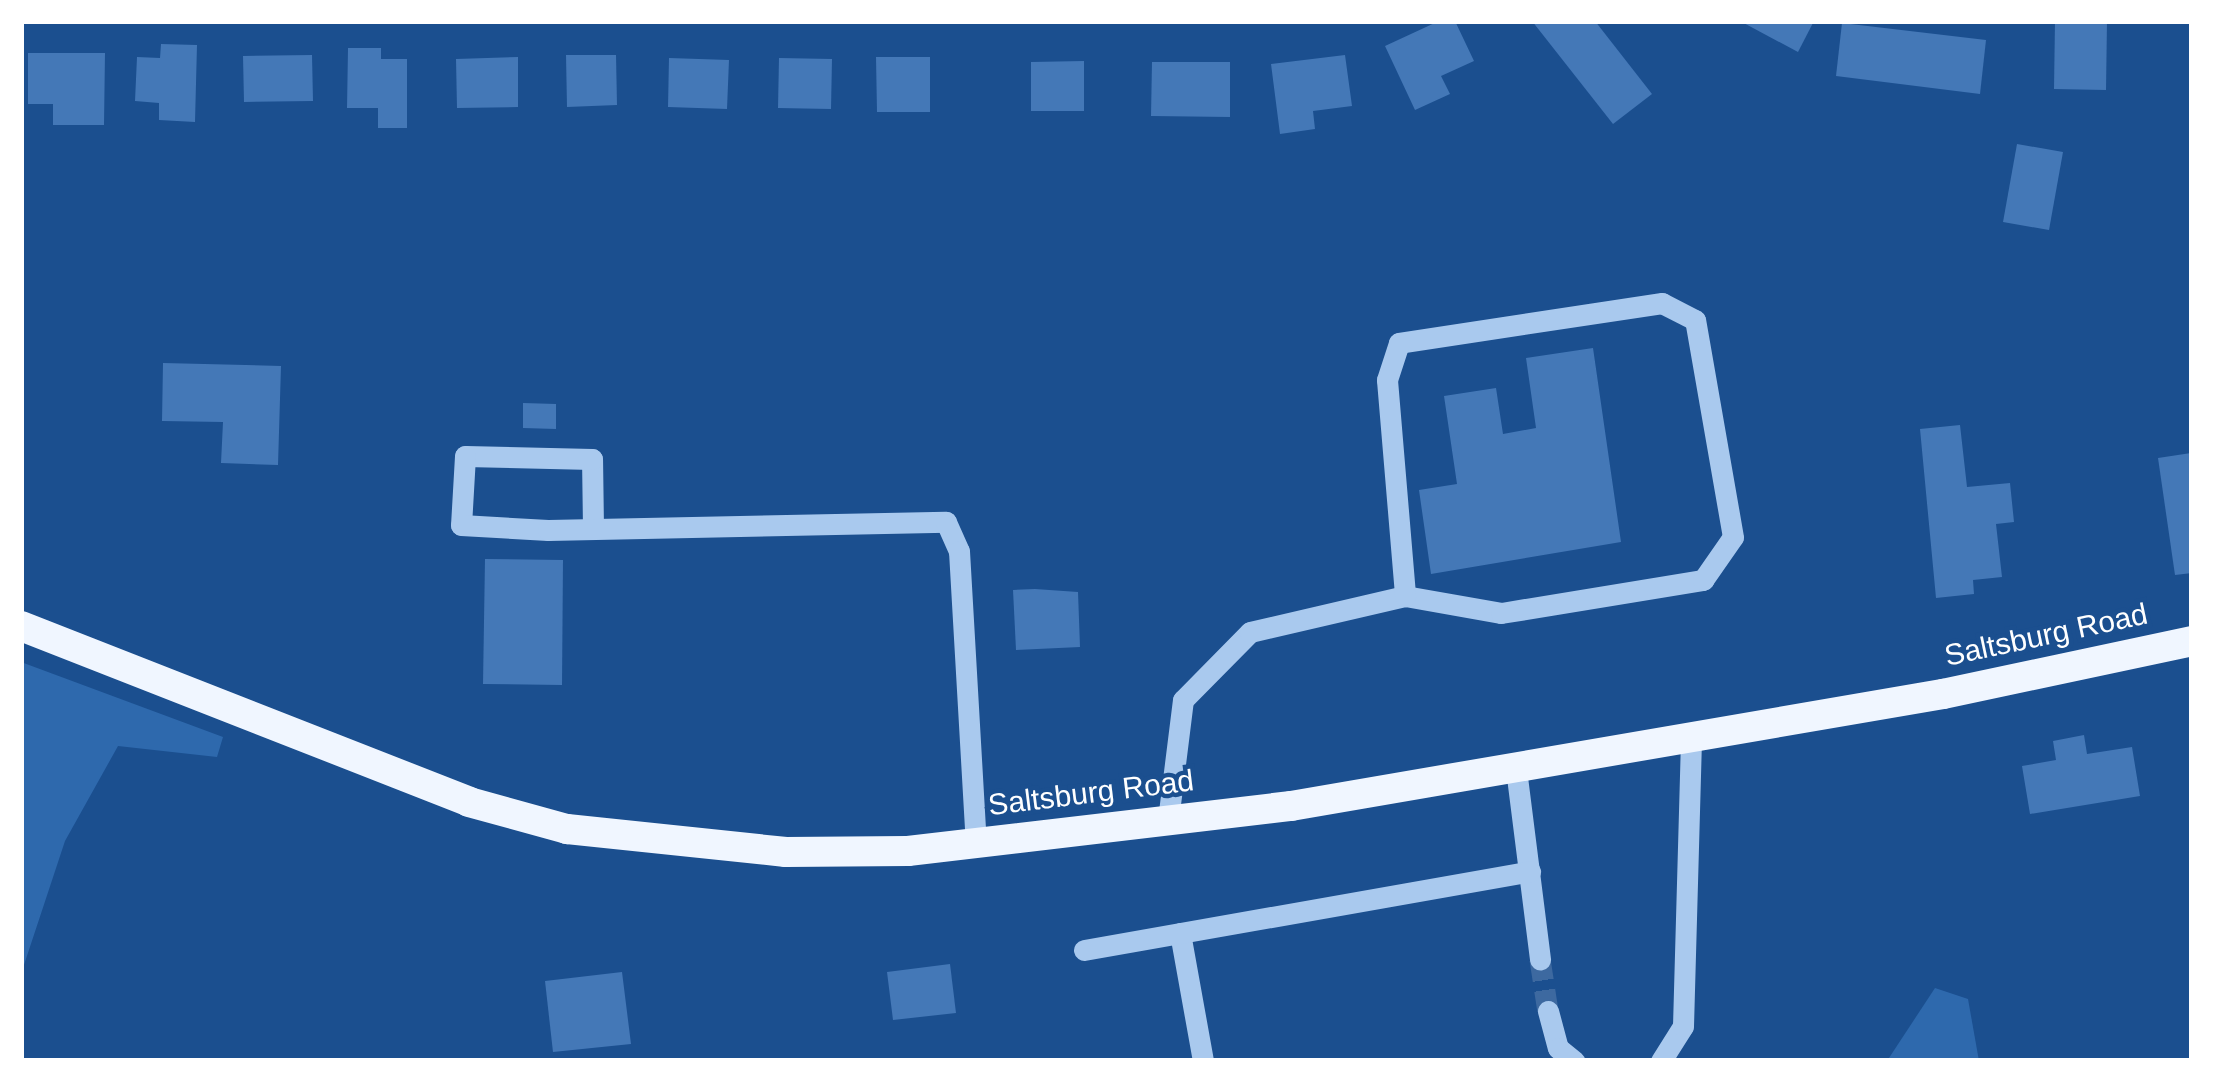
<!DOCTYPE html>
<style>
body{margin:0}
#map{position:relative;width:2213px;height:1082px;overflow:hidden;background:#1b4f8f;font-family:Helvetica,sans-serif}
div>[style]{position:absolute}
.green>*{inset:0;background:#2e69ad}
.building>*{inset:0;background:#4478b7}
.minor-tunnel>*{height:21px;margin-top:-10.5px;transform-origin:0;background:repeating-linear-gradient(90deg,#3d69a0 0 21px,transparent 0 31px)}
.minor>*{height:21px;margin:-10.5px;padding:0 10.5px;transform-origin:10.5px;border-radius:10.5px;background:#a9c9ee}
.major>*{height:30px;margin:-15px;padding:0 15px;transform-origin:15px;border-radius:15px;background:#f0f6ff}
span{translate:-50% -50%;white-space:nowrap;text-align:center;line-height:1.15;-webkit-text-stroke:9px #1b4f8f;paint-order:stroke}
.street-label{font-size:30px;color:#fff}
.frame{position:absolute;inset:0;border:24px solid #fff;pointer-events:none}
</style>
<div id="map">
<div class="green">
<i style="clip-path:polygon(21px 662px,223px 737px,217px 757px,118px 746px,65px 841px,21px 974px)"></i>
<i style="clip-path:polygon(1935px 988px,1968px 999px,1979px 1061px,1887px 1061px)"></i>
</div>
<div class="building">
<i style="clip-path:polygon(1439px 21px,1455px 21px,1474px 61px,1441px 76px,1450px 94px,1415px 110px,1385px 46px)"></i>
<i style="clip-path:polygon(1532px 21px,1595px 21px,1652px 94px,1613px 124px)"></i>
<i style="clip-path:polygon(1740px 21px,1814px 21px,1798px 52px)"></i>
<i style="clip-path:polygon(2055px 21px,2107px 21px,2106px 90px,2054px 89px)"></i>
<i style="clip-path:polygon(1842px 23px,1986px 40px,1980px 94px,1836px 76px)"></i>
<i style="clip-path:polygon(161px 44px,197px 45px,195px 122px,159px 120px,159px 103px,135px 101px,137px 57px,160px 58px)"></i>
<i style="clip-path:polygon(348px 48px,381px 48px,381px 59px,407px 59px,407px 128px,378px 128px,378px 108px,347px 108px)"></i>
<i style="clip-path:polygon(28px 53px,105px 53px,104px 125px,53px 125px,53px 104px,28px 104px)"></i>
<i style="clip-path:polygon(312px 55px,313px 101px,244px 102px,243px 56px)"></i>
<i style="clip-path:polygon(566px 55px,616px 55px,617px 105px,567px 107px)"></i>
<i style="clip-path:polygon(1345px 55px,1352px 106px,1313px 111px,1315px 129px,1280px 134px,1271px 64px)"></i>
<i style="clip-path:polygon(518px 57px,518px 107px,457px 108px,456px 59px)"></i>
<i style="clip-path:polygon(876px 57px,930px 57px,930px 112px,877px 112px)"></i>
<i style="clip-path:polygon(669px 58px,729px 60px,727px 109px,668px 107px)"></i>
<i style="clip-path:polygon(779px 58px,832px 59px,831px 109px,778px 108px)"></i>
<i style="clip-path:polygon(1084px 61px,1084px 111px,1031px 111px,1031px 62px)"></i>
<i style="clip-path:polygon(1152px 62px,1230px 62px,1230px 117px,1151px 116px)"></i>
<i style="clip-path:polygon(2017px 144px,2063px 152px,2049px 230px,2003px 222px)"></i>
<i style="clip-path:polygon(1593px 348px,1621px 542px,1431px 574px,1419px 490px,1457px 484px,1444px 396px,1496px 388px,1503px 434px,1536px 428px,1526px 358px)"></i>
<i style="clip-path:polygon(163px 363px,281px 366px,278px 465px,221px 463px,223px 422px,162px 421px)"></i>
<i style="clip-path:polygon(523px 403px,556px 404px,556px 429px,523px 428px)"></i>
<i style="clip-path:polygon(1960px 425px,1967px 487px,2010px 483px,2014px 522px,1996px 524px,2002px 577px,1973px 580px,1974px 594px,1936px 598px,1920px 429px)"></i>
<i style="clip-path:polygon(2191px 453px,2192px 573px,2175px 575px,2158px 458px)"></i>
<i style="clip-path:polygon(485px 559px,563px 560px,562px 685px,483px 684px)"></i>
<i style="clip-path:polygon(1035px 589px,1078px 592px,1080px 647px,1016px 650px,1013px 590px)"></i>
<i style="clip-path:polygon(2084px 735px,2087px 754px,2132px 747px,2140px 796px,2030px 814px,2022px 766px,2056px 760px,2053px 741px)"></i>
<i style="clip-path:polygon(950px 964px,956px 1013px,893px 1020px,887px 972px)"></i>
<i style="clip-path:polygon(622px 972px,631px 1044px,553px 1052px,545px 981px)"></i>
</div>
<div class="minor-tunnel">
<i style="left:1540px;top:959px;width:53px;rotate:81.3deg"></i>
</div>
<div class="minor">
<i style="left:593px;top:528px;width:69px;rotate:-90.8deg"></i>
<i style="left:592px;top:459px;width:127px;rotate:-178.6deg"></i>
<i style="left:465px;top:456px;width:69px;rotate:93.3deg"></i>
<i style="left:461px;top:525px;width:87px;rotate:3.3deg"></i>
<i style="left:548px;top:530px;width:398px;rotate:-1.2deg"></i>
<i style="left:946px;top:522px;width:32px;rotate:66deg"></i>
<i style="left:959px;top:551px;width:292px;rotate:86.7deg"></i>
<i style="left:1516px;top:769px;width:192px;rotate:82.8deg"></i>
<i style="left:1168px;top:820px;width:121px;rotate:-82.9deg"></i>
<i style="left:1183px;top:700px;width:95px;rotate:-45.4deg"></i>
<i style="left:1250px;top:632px;width:159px;rotate:-13.1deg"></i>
<i style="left:1405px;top:596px;width:97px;rotate:10deg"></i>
<i style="left:1501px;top:613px;width:205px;rotate:-9.3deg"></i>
<i style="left:1703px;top:580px;width:52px;rotate:-55.1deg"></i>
<i style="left:1733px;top:537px;width:220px;rotate:-99.9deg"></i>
<i style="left:1695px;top:320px;width:37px;rotate:-153deg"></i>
<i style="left:1662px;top:303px;width:266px;rotate:171.4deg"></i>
<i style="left:1399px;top:343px;width:39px;rotate:108deg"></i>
<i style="left:1387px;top:380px;width:217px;rotate:85.2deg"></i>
<i style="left:1180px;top:933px;width:130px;rotate:79.8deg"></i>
<i style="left:1084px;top:950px;width:453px;rotate:-10deg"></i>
<i style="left:1548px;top:1011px;width:38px;rotate:75deg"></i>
<i style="left:1558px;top:1048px;width:21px;rotate:39deg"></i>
<i style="left:1661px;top:1061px;width:41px;rotate:-57.8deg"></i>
<i style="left:1683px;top:1026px;width:288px;rotate:-88.4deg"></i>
</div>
<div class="major">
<i style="left:21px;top:626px;width:481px;rotate:21.4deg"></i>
<i style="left:469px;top:802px;width:102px;rotate:15.4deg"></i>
<i style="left:567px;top:829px;width:220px;rotate:6deg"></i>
<i style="left:786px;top:852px;width:122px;rotate:-0.5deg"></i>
<i style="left:908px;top:851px;width:386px;rotate:-6.7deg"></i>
<i style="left:1291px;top:806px;width:662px;rotate:-9.75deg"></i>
<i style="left:1943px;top:694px;width:255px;rotate:-12deg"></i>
</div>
<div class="street-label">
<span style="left:2046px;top:635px;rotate:-12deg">Saltsburg Road</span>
<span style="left:1091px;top:793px;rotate:-7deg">Saltsburg Road</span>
</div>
<div class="frame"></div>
</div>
